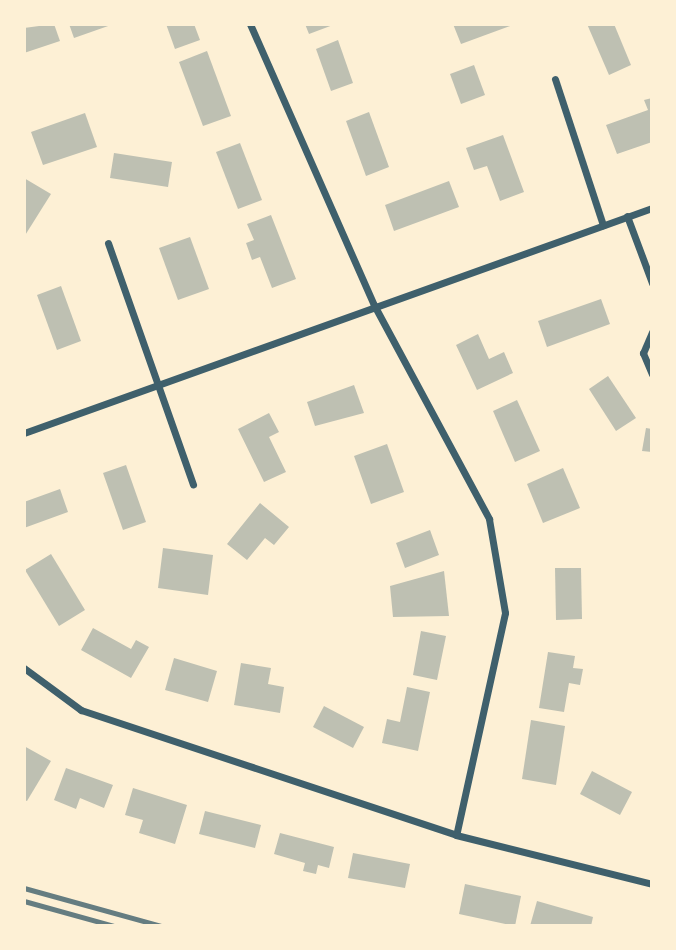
<!DOCTYPE html>
<style>
body{margin:0}
#map{position:relative;width:676px;height:950px;overflow:hidden;background:#fdf0d5;font-family:Roboto,sans-serif}
div>[style]{position:absolute}
.building>*{inset:0;background:#bec0b2}
.minor>*{height:7px;margin:-3.5px;padding:0 3.5px;transform-origin:3.5px;border-radius:3.5px;background:#3f606c}
.rail>*{height:5px;margin:-2.5px;padding:0 2.5px;transform-origin:2.5px;border-radius:2.5px;background:#657d81}
span{translate:-50% -50%;white-space:nowrap;text-align:center;line-height:1.15;-webkit-text-stroke:6px #fdf0d5;paint-order:stroke}
.frame{position:absolute;inset:0;border:26px solid #fdf0d5;pointer-events:none}
</style>
<div id="map">
<div class="building">
<i style="clip-path:polygon(54px 24px,60px 41px,24px 53px,24px 28px)"></i>
<i style="clip-path:polygon(69px 24px,111px 24px,111px 25px,74px 38px)"></i>
<i style="clip-path:polygon(166px 24px,194px 24px,200px 40px,175px 49px)"></i>
<i style="clip-path:polygon(305px 24px,333px 24px,333px 25px,309px 34px)"></i>
<i style="clip-path:polygon(453px 24px,513px 24px,513px 25px,461px 44px)"></i>
<i style="clip-path:polygon(587px 24px,614px 24px,631px 65px,609px 75px)"></i>
<i style="clip-path:polygon(338px 40px,353px 83px,331px 91px,316px 49px)"></i>
<i style="clip-path:polygon(207px 51px,231px 116px,203px 126px,179px 62px)"></i>
<i style="clip-path:polygon(474px 65px,485px 95px,461px 104px,450px 74px)"></i>
<i style="clip-path:polygon(652px 98px,652px 142px,617px 154px,606px 125px,648px 110px,644px 100px)"></i>
<i style="clip-path:polygon(369px 112px,389px 167px,366px 176px,346px 121px)"></i>
<i style="clip-path:polygon(85px 113px,97px 147px,43px 165px,31px 132px)"></i>
<i style="clip-path:polygon(503px 135px,524px 192px,500px 201px,487px 166px,474px 170px,466px 148px)"></i>
<i style="clip-path:polygon(240px 143px,262px 200px,238px 209px,216px 152px)"></i>
<i style="clip-path:polygon(114px 153px,172px 162px,168px 187px,110px 178px)"></i>
<i style="clip-path:polygon(24px 178px,51px 194px,24px 237px)"></i>
<i style="clip-path:polygon(449px 181px,459px 207px,394px 231px,385px 205px)"></i>
<i style="clip-path:polygon(271px 215px,296px 279px,272px 288px,260px 257px,252px 260px,246px 243px,254px 240px,247px 224px)"></i>
<i style="clip-path:polygon(190px 237px,209px 289px,178px 300px,159px 248px)"></i>
<i style="clip-path:polygon(61px 286px,81px 341px,57px 350px,37px 295px)"></i>
<i style="clip-path:polygon(601px 299px,610px 324px,547px 347px,538px 321px)"></i>
<i style="clip-path:polygon(478px 334px,489px 359px,504px 352px,513px 373px,477px 390px,456px 345px)"></i>
<i style="clip-path:polygon(608px 376px,636px 418px,616px 431px,589px 389px)"></i>
<i style="clip-path:polygon(354px 385px,364px 413px,315px 426px,307px 402px)"></i>
<i style="clip-path:polygon(517px 400px,540px 451px,515px 462px,493px 411px)"></i>
<i style="clip-path:polygon(269px 413px,279px 432px,269px 437px,286px 472px,264px 482px,238px 429px)"></i>
<i style="clip-path:polygon(646px 428px,652px 429px,652px 452px,642px 451px)"></i>
<i style="clip-path:polygon(387px 444px,404px 492px,371px 504px,354px 456px)"></i>
<i style="clip-path:polygon(126px 465px,146px 522px,123px 530px,103px 473px)"></i>
<i style="clip-path:polygon(563px 468px,580px 508px,543px 523px,527px 484px)"></i>
<i style="clip-path:polygon(60px 489px,68px 512px,24px 528px,24px 502px)"></i>
<i style="clip-path:polygon(260px 503px,289px 527px,274px 545px,265px 538px,247px 560px,227px 544px)"></i>
<i style="clip-path:polygon(430px 530px,439px 555px,405px 568px,396px 543px)"></i>
<i style="clip-path:polygon(163px 548px,213px 555px,208px 595px,158px 588px)"></i>
<i style="clip-path:polygon(51px 554px,85px 610px,59px 626px,25px 570px)"></i>
<i style="clip-path:polygon(555px 568px,581px 568px,582px 619px,556px 620px)"></i>
<i style="clip-path:polygon(444px 571px,449px 616px,393px 617px,390px 586px)"></i>
<i style="clip-path:polygon(93px 628px,131px 649px,136px 640px,149px 647px,131px 678px,81px 650px)"></i>
<i style="clip-path:polygon(421px 631px,446px 636px,437px 680px,413px 675px)"></i>
<i style="clip-path:polygon(548px 652px,575px 656px,573px 668px,583px 669px,580px 685px,569px 683px,564px 712px,539px 708px)"></i>
<i style="clip-path:polygon(174px 658px,217px 671px,208px 702px,165px 690px)"></i>
<i style="clip-path:polygon(241px 663px,271px 668px,268px 684px,284px 687px,280px 713px,234px 705px)"></i>
<i style="clip-path:polygon(407px 687px,430px 692px,418px 751px,382px 743px,387px 719px,400px 722px)"></i>
<i style="clip-path:polygon(324px 706px,364px 727px,353px 748px,313px 727px)"></i>
<i style="clip-path:polygon(531px 720px,565px 726px,556px 785px,522px 779px)"></i>
<i style="clip-path:polygon(24px 746px,51px 761px,27px 801px,24px 800px)"></i>
<i style="clip-path:polygon(66px 768px,113px 785px,104px 808px,80px 798px,76px 809px,54px 800px)"></i>
<i style="clip-path:polygon(592px 771px,632px 792px,620px 815px,580px 794px)"></i>
<i style="clip-path:polygon(133px 788px,187px 805px,175px 844px,139px 833px,143px 820px,125px 815px)"></i>
<i style="clip-path:polygon(205px 811px,261px 825px,255px 848px,199px 834px)"></i>
<i style="clip-path:polygon(280px 833px,334px 847px,329px 868px,318px 865px,316px 874px,303px 871px,305px 863px,274px 854px)"></i>
<i style="clip-path:polygon(353px 853px,410px 864px,405px 888px,348px 878px)"></i>
<i style="clip-path:polygon(465px 884px,521px 896px,515px 926px,459px 914px)"></i>
<i style="clip-path:polygon(537px 901px,593px 917px,591px 926px,530px 926px)"></i>
</div>
<div class="minor">
<i style="left:250px;top:24px;width:307px;rotate:66.2deg"></i>
<i style="left:374px;top:305px;width:243px;rotate:61.7deg"></i>
<i style="left:489px;top:519px;width:95px;rotate:80.3deg"></i>
<i style="left:505px;top:613px;width:227px;rotate:102.4deg"></i>
<i style="left:555px;top:79px;width:154px;rotate:71.8deg"></i>
<i style="left:627px;top:216px;width:72px;rotate:69.5deg"></i>
<i style="left:108px;top:243px;width:256px;rotate:70.6deg"></i>
<i style="left:652px;top:332px;width:23px;rotate:113deg"></i>
<i style="left:643px;top:353px;width:23px;rotate:67deg"></i>
<i style="left:24px;top:433px;width:667px;rotate:-19.71deg"></i>
<i style="left:24px;top:668px;width:71px;rotate:36.4deg"></i>
<i style="left:81px;top:710px;width:395px;rotate:18.4deg"></i>
<i style="left:456px;top:835px;width:202px;rotate:14deg"></i>
</div>
<div class="rail">
<i style="left:24px;top:888px;width:142px;rotate:15.5deg"></i>
<i style="left:24px;top:901px;width:93px;rotate:15.5deg"></i>
</div>
<div class="frame"></div>
</div>
